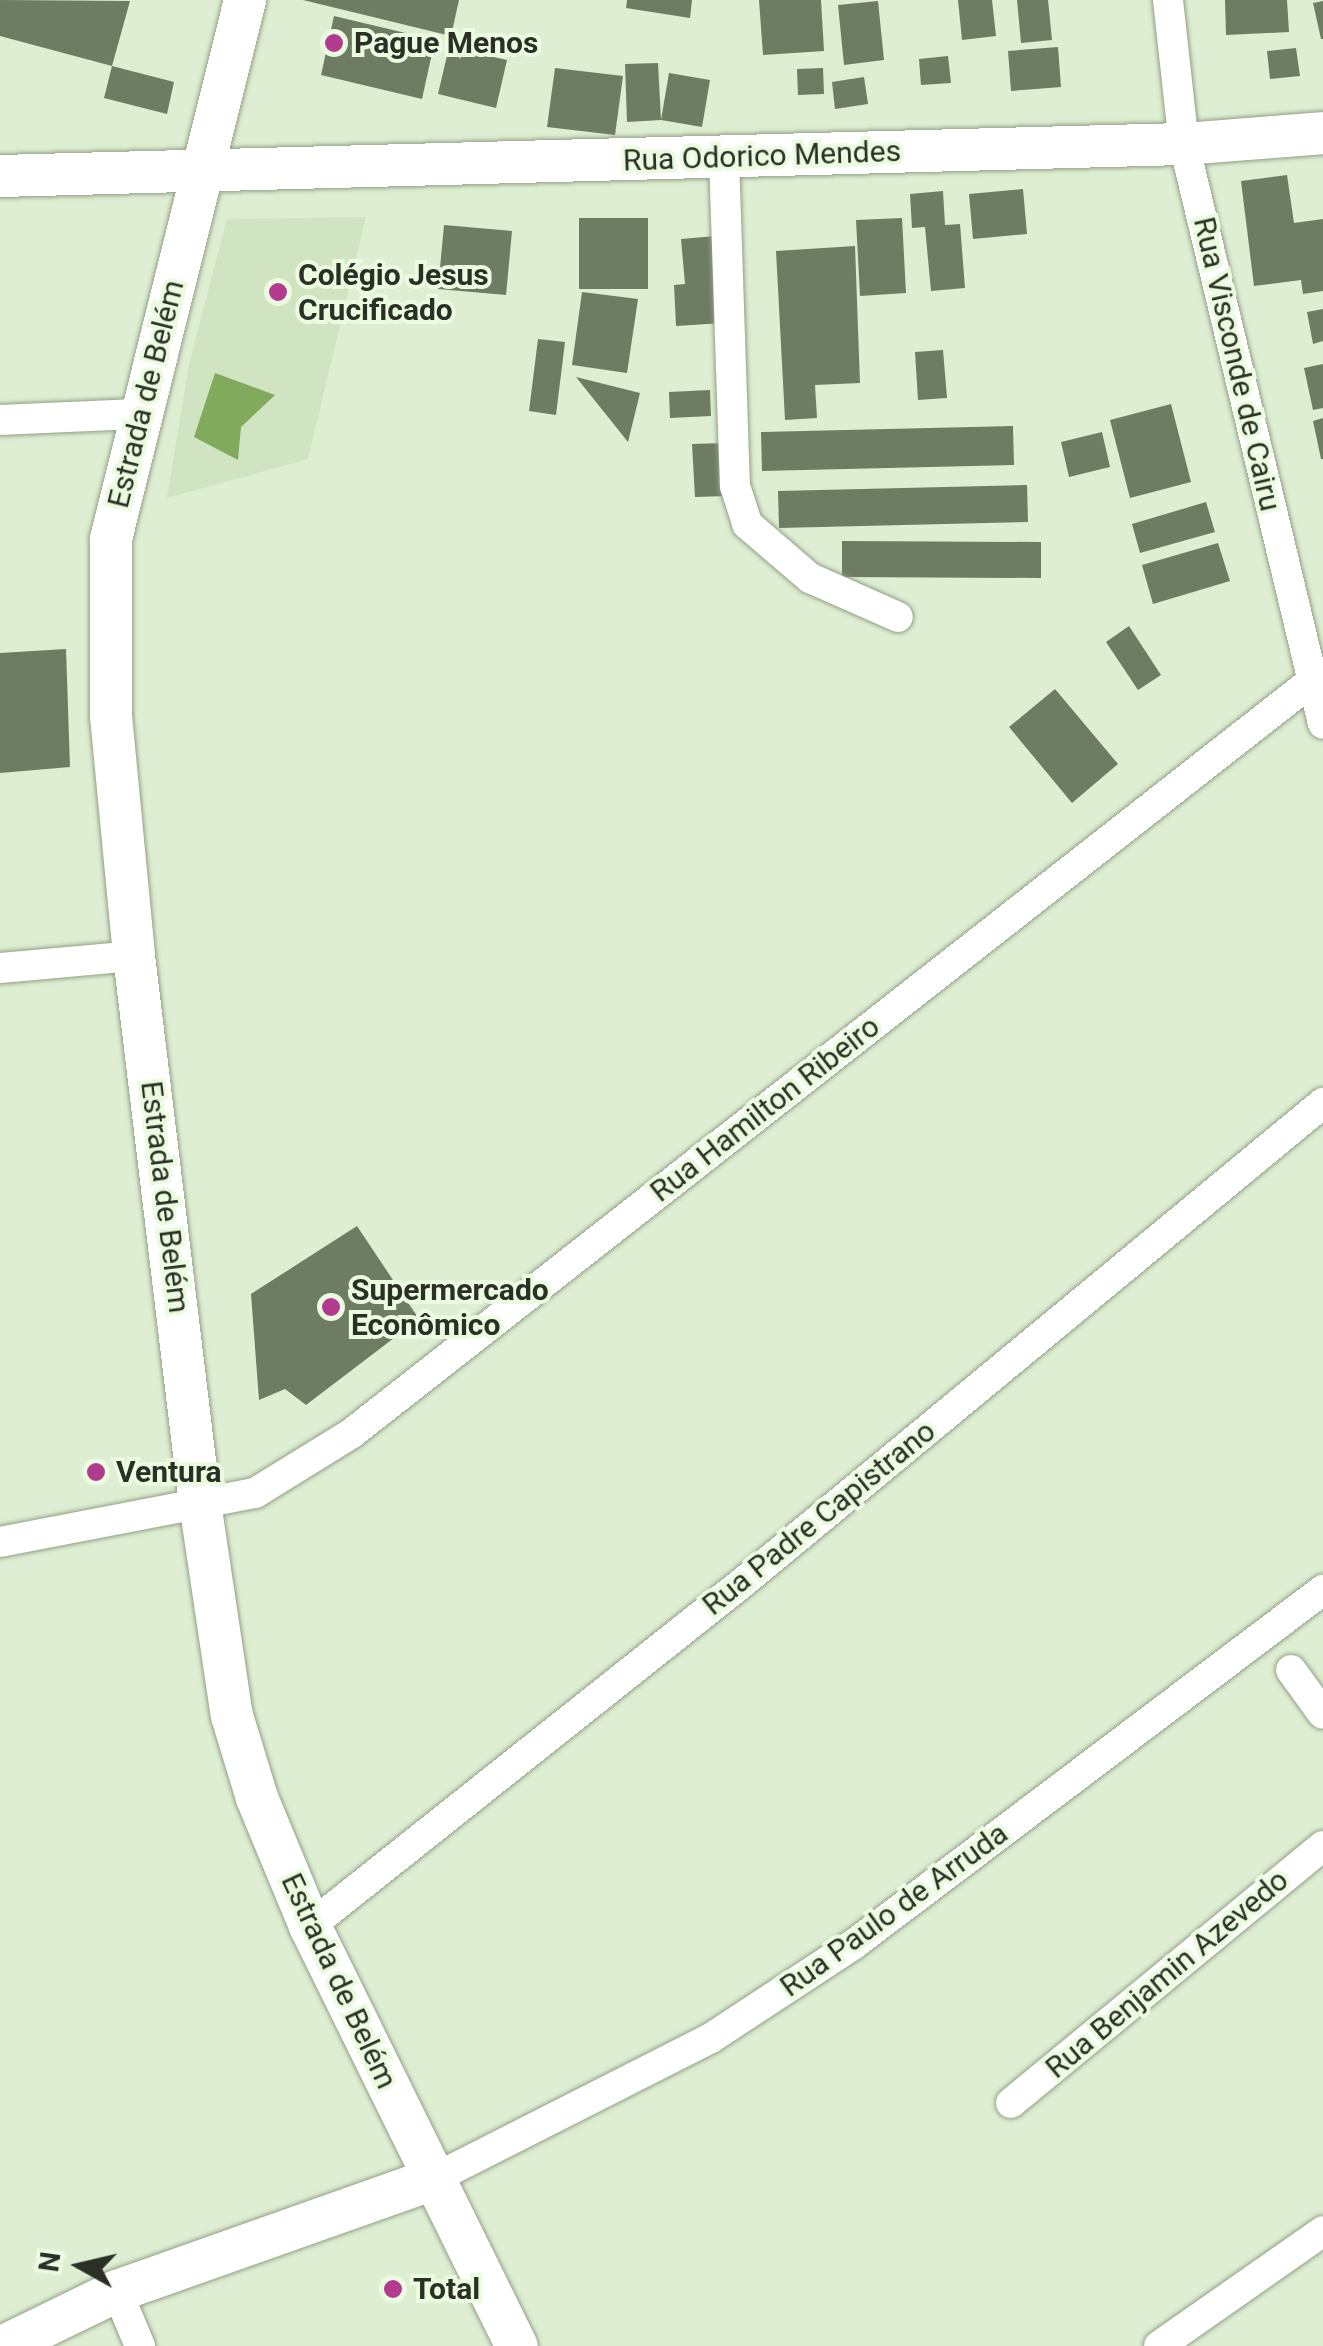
<!DOCTYPE html>
<meta charset="utf-8">
<style>
body{margin:0}
#map{position:relative;width:1323px;height:2346px;overflow:hidden;background:#deeed2;font-family:Roboto,sans-serif}
div>[style]{position:absolute}
.built>*{inset:0;background:#d1e4c2}
.water>*{inset:0;background:#82aa5d}
.building>*{inset:0;background:#6e7c63}
.roads{filter:drop-shadow(0 0 2px #92a086) drop-shadow(0 0 2px #92a086)}
.street>*{height:30px;margin:-15px;padding:0 15px;transform-origin:15px;border-radius:15px;background:#fff}
.secondary>*{height:42px;margin:-21px;padding:0 21px;transform-origin:21px;border-radius:21px;background:#fff}
.dots>*{width:28px;height:28px;translate:-50% -50%;box-sizing:border-box;border:5px solid #ebfbdf;border-radius:50%}
span{translate:-50% -50%;white-space:nowrap;text-align:center;line-height:1.15;-webkit-text-stroke:8px #ebfbdf;paint-order:stroke}
.poi-label{font-size:30px;color:#2b3026;font-weight:700}
.left{translate:0 -50%;text-align:left}
.street-label{font-size:30px;color:#2b3026}
.north{position:absolute;left:30px;top:2216px;width:100px;height:100px;-webkit-text-stroke:8px #ebfbdf;paint-order:stroke;rotate:278deg;font-size:28px;font-weight:700;line-height:40px;text-align:center;color:#2b3026}
.north::after{content:'';display:block;margin:auto;width:35px;height:45px;background:#2b3026;clip-path:polygon(50% 0,100% 100%,50% 72%,0 100%)}
</style>
<div id="map">
<div class="built">
<i style="clip-path:polygon(366px 217px,308px 459px,167px 498px,189px 364px,227px 219px)"></i>
</div>
<div class="water">
<i style="clip-path:polygon(215px 373px,275px 395px,241px 427px,238px 460px,194px 437px)"></i>
</div>
<div class="building">
<i style="clip-path:polygon(0 0,130px 1px,112px 66px,0 36px)"></i>
<i style="clip-path:polygon(303px 0,459px 0,451px 36px)"></i>
<i style="clip-path:polygon(627px 0,692px 0,690px 18px,626px 8px)"></i>
<i style="clip-path:polygon(759px 0,821px 0,824px 51px,763px 55px)"></i>
<i style="clip-path:polygon(958px 0,992px 0,996px 36px,962px 40px)"></i>
<i style="clip-path:polygon(1017px 0,1048px 0,1052px 40px,1021px 43px)"></i>
<i style="clip-path:polygon(1225px 0,1287px 0,1289px 32px,1226px 35px)"></i>
<i style="clip-path:polygon(878px 1px,884px 60px,844px 65px,838px 5px)"></i>
<i style="clip-path:polygon(1323px 1px,1323px 39px,1321px 39px,1313px 3px)"></i>
<i style="clip-path:polygon(334px 16px,435px 40px,422px 99px,321px 75px)"></i>
<i style="clip-path:polygon(449px 47px,507px 60px,496px 108px,438px 94px)"></i>
<i style="clip-path:polygon(1058px 47px,1061px 87px,1011px 91px,1008px 51px)"></i>
<i style="clip-path:polygon(1296px 48px,1300px 76px,1270px 79px,1267px 51px)"></i>
<i style="clip-path:polygon(948px 56px,951px 83px,921px 85px,919px 59px)"></i>
<i style="clip-path:polygon(658px 63px,661px 120px,627px 122px,625px 64px)"></i>
<i style="clip-path:polygon(112px 66px,174px 82px,167px 114px,104px 98px)"></i>
<i style="clip-path:polygon(555px 68px,623px 76px,615px 135px,547px 127px)"></i>
<i style="clip-path:polygon(823px 68px,824px 94px,798px 95px,797px 69px)"></i>
<i style="clip-path:polygon(669px 73px,710px 80px,702px 127px,661px 120px)"></i>
<i style="clip-path:polygon(864px 77px,868px 104px,835px 109px,832px 82px)"></i>
<i style="clip-path:polygon(1287px 175px,1294px 223px,1323px 219px,1323px 291px,1303px 294px,1301px 280px,1254px 286px,1241px 181px)"></i>
<i style="clip-path:polygon(1023px 189px,1027px 234px,973px 239px,969px 194px)"></i>
<i style="clip-path:polygon(943px 191px,945px 225px,960px 224px,965px 288px,931px 291px,925px 227px,912px 228px,910px 194px)"></i>
<i style="clip-path:polygon(579px 218px,648px 218px,648px 289px,579px 289px)"></i>
<i style="clip-path:polygon(902px 218px,906px 293px,860px 296px,856px 220px)"></i>
<i style="clip-path:polygon(444px 225px,512px 231px,506px 295px,438px 289px)"></i>
<i style="clip-path:polygon(716px 236px,723px 323px,676px 326px,674px 285px,685px 284px,681px 239px)"></i>
<i style="clip-path:polygon(855px 246px,860px 383px,815px 385px,817px 418px,785px 420px,776px 251px)"></i>
<i style="clip-path:polygon(582px 292px,638px 299px,627px 373px,572px 365px)"></i>
<i style="clip-path:polygon(1323px 309px,1323px 341px,1313px 344px,1307px 312px)"></i>
<i style="clip-path:polygon(538px 339px,565px 342px,556px 415px,529px 411px)"></i>
<i style="clip-path:polygon(943px 350px,947px 398px,918px 400px,915px 352px)"></i>
<i style="clip-path:polygon(1323px 364px,1323px 408px,1313px 410px,1304px 368px)"></i>
<i style="clip-path:polygon(576px 377px,640px 393px,628px 442px)"></i>
<i style="clip-path:polygon(710px 390px,711px 416px,670px 418px,669px 392px)"></i>
<i style="clip-path:polygon(1171px 404px,1191px 482px,1130px 498px,1110px 420px)"></i>
<i style="clip-path:polygon(1323px 418px,1323px 459px,1321px 459px,1313px 421px)"></i>
<i style="clip-path:polygon(1013px 426px,1014px 465px,762px 471px,761px 432px)"></i>
<i style="clip-path:polygon(1102px 432px,1110px 467px,1069px 477px,1061px 442px)"></i>
<i style="clip-path:polygon(725px 443px,727px 496px,695px 497px,692px 444px)"></i>
<i style="clip-path:polygon(1027px 485px,1028px 522px,779px 528px,778px 491px)"></i>
<i style="clip-path:polygon(1206px 502px,1215px 532px,1140px 553px,1132px 524px)"></i>
<i style="clip-path:polygon(842px 541px,1041px 542px,1041px 578px,842px 577px)"></i>
<i style="clip-path:polygon(1218px 543px,1230px 581px,1153px 604px,1142px 565px)"></i>
<i style="clip-path:polygon(1129px 626px,1161px 675px,1138px 690px,1106px 642px)"></i>
<i style="clip-path:polygon(66px 649px,70px 767px,0 773px,0 653px)"></i>
<i style="clip-path:polygon(1055px 689px,1118px 764px,1072px 803px,1009px 727px)"></i>
<i style="clip-path:polygon(357px 1226px,419px 1319px,306px 1405px,285px 1389px,259px 1400px,251px 1294px)"></i>
</div>
<div class="roads">
<div class="street">
<i style="left:1168px;top:0;width:145px;rotate:83.7deg"></i>
<i style="left:1184px;top:144px;width:596px;rotate:76.52deg"></i>
<i style="left:724px;top:157px;width:329px;rotate:88.1deg"></i>
<i style="left:735px;top:486px;width:40px;rotate:72deg"></i>
<i style="left:747px;top:524px;width:83px;rotate:40.6deg"></i>
<i style="left:810px;top:578px;width:96px;rotate:23.9deg"></i>
<i style="left:0;top:420px;width:139px;rotate:-2.5deg"></i>
<i style="left:0;top:968px;width:135px;rotate:-5.1deg"></i>
<i style="left:0;top:1542px;width:260px;rotate:-10.9deg"></i>
<i style="left:255px;top:1493px;width:114px;rotate:-31.7deg"></i>
<i style="left:352px;top:1433px;width:1219px;rotate:-38.07deg"></i>
<i style="left:1291px;top:1670px;width:54px;rotate:54deg"></i>
<i style="left:310px;top:1926px;width:552px;rotate:-38.45deg"></i>
<i style="left:742px;top:1583px;width:754px;rotate:-39.56deg"></i>
<i style="left:1011px;top:2103px;width:404px;rotate:-39.5deg"></i>
<i style="left:433px;top:2179px;width:312px;rotate:-26.9deg"></i>
<i style="left:711px;top:2038px;width:171px;rotate:-33.3deg"></i>
<i style="left:854px;top:1944px;width:588px;rotate:-37.05deg"></i>
<i style="left:117px;top:2291px;width:60px;rotate:67.3deg"></i>
<i style="left:1159px;top:2346px;width:200px;rotate:-35deg"></i>
</div>
<div class="secondary">
<i style="left:245px;top:0;width:555px;rotate:103.96deg"></i>
<i style="left:111px;top:539px;width:177px;rotate:90deg"></i>
<i style="left:111px;top:716px;width:241px;rotate:84.5deg"></i>
<i style="left:134px;top:956px;width:551px;rotate:83.12deg"></i>
<i style="left:200px;top:1503px;width:215px;rotate:81.5deg"></i>
<i style="left:232px;top:1716px;width:86px;rotate:73deg"></i>
<i style="left:257px;top:1798px;width:139px;rotate:67.5deg"></i>
<i style="left:310px;top:1926px;width:468px;rotate:63.8deg"></i>
<i style="left:0;top:176px;width:1184px;rotate:-1.55deg"></i>
<i style="left:1184px;top:144px;width:139px;rotate:-4.5deg"></i>
<i style="left:4px;top:2346px;width:126px;rotate:-26deg"></i>
<i style="left:117px;top:2291px;width:335px;rotate:-19.5deg"></i>
</div>
</div>
<div class="dots">
<i style="left:334px;top:43px;background:#b23b90"></i>
<i style="left:278px;top:292px;background:#b23b90"></i>
<i style="left:331px;top:1307px;background:#b23b90"></i>
<i style="left:96px;top:1472px;background:#b23b90"></i>
<i style="left:393px;top:2289px;background:#b23b90"></i>
</div>
<div class="poi-label">
<span class="left" style="left:354px;top:43px">Pague Menos</span>
<span class="left" style="left:298px;top:292px">Colégio Jesus<br>Crucificado</span>
<span class="left" style="left:351px;top:1307px">Supermercado<br>Econômico</span>
<span class="left" style="left:116px;top:1472px">Ventura</span>
<span class="left" style="left:413px;top:2289px">Total</span>
</div>
<div class="street-label">
<span style="left:762px;top:156px;rotate:-2deg">Rua Odorico Mendes</span>
<span style="left:1237px;top:364px;rotate:77deg">Rua Visconde de Cairu</span>
<span style="left:146px;top:394px;rotate:-76deg">Estrada de Belém</span>
<span style="left:765px;top:1109px;rotate:-38deg">Rua Hamilton Ribeiro</span>
<span style="left:165px;top:1197px;rotate:83deg">Estrada de Belém</span>
<span style="left:819px;top:1518px;rotate:-39deg">Rua Padre Capistrano</span>
<span style="left:894px;top:1910px;rotate:-36deg">Rua Paulo de Arruda</span>
<span style="left:1167px;top:1974px;rotate:-40deg">Rua Benjamin Azevedo</span>
<span style="left:339px;top:1981px;rotate:65deg">Estrada de Belém</span>
</div>
<div class="north">N</div>
</div>
